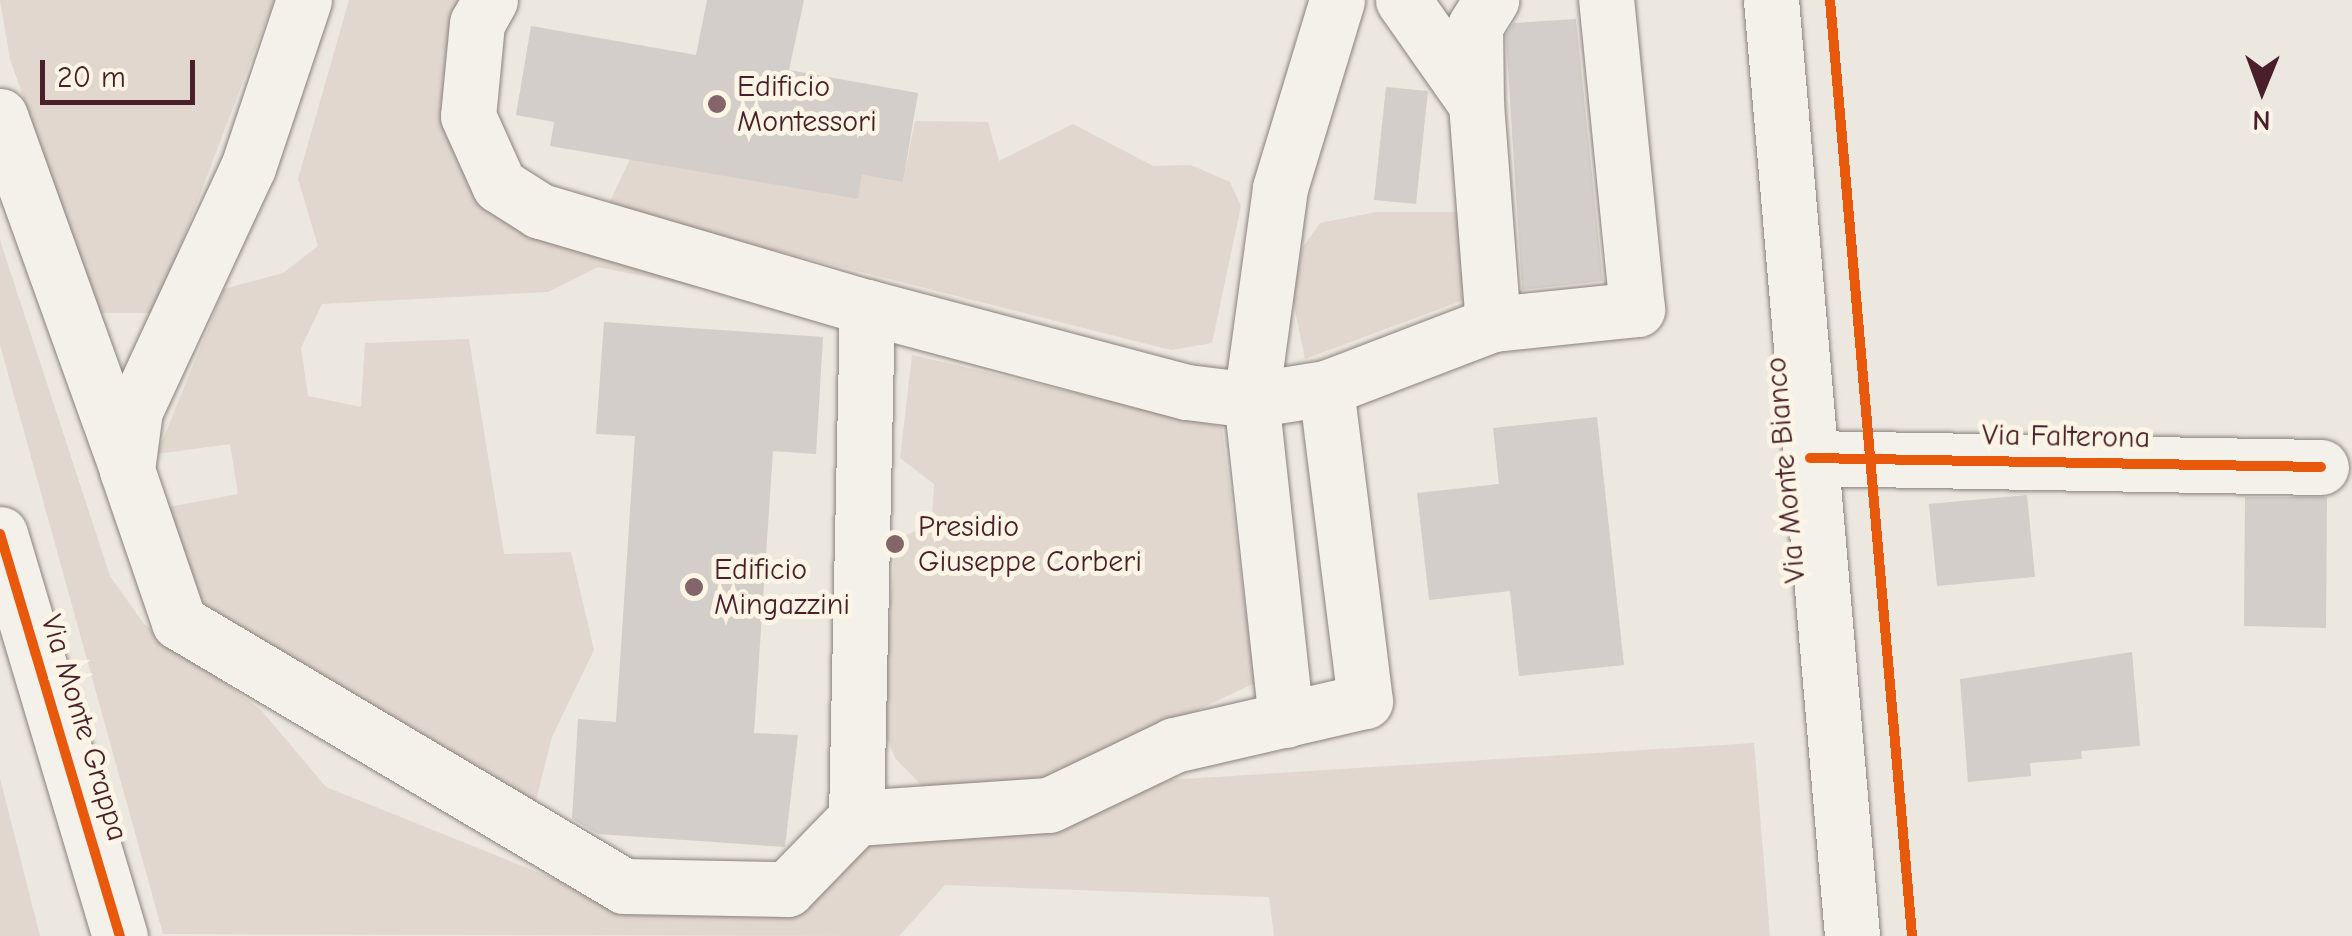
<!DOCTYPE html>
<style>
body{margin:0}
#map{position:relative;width:2352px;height:936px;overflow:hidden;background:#ece7df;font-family:"Comic Neue",sans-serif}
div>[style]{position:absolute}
.green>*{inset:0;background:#e1d7ce}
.building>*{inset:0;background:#d3cec9}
.roads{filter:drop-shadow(0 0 2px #8b817f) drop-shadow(0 0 2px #8b817f)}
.minor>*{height:55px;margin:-27.5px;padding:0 27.5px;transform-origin:27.5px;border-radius:27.5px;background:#f4f0ea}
.major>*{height:55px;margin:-27.5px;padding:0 27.5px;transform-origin:27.5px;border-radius:27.5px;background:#f4f0ea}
.cycleway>*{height:10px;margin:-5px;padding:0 5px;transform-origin:5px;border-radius:5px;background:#e8590c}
.dots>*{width:28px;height:28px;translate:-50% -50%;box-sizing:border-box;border:5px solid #fcf5e5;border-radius:50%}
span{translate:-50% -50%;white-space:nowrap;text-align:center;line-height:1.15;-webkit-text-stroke:10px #fcf5e5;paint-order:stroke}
.poi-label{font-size:30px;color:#4a1f2b}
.left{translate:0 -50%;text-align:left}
.street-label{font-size:30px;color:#4a1f2b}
.north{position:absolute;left:2212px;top:40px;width:100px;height:100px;-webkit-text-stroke:8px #fcf5e5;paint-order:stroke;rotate:181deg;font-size:28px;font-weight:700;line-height:40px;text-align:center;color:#4a1f2b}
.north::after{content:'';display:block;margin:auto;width:35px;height:45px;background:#4a1f2b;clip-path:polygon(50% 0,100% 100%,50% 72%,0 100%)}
.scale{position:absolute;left:40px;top:60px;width:155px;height:45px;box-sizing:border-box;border:5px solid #4a1f2b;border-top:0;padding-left:12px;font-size:30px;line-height:35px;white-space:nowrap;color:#4a1f2b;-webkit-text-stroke:8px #fcf5e5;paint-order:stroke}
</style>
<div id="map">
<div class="green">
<i style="clip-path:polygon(0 0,274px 0,155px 313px,99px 313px,10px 59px)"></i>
<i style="clip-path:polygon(349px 0,474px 0,482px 182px,815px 311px,598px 267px,548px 292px,322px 304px,301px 348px,308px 396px,361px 407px,365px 343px,469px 339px,504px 554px,571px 552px,594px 650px,552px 737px,535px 804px,209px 615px,163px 508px,238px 494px,230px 444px,157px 454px,224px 289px,283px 273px,318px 246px,298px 179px)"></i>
<i style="clip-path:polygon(915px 121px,988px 122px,999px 161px,1073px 124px,1153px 166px,1191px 165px,1230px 182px,1241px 206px,1212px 343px,1171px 350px,607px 208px,630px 159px,858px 199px,862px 175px,903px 182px)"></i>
<i style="clip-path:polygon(1376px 212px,1465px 212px,1469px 298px,1305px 359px,1293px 300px,1302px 248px,1320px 223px)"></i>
<i style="clip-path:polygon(0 240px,110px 576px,144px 624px,261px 710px,326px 787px,612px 902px,801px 897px,876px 836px,1054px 827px,1167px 780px,1754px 743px,1770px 936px,1274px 936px,1269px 897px,945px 885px,899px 936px,163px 934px,0 345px)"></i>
<i style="clip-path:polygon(912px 355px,1222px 427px,1255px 683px,1065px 772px,991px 790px,923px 787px,895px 758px,881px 721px,896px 540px,932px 523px,934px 484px,900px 458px)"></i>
<i style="clip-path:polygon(0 778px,40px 936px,0 936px)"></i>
</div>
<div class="building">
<i style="clip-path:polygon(707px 0,804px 0,789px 70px,918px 93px,903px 182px,862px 175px,858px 199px,550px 146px,554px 122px,516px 115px,531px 26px,696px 55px)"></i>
<i style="clip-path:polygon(1576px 19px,1603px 281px,1522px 290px,1506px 35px,1514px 23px)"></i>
<i style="clip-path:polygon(1386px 87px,1428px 91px,1416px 204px,1374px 200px)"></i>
<i style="clip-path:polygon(604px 322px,823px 337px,816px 454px,773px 451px,754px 733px,798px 735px,785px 847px,598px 834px,572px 819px,578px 719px,616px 722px,635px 436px,596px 434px)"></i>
<i style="clip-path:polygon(1597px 417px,1624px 665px,1519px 676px,1510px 591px,1429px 600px,1417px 493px,1499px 484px,1493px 428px)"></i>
<i style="clip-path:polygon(2027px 495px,2035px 577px,1937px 586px,1929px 504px)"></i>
<i style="clip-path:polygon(2245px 497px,2327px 497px,2326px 628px,2244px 626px)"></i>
<i style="clip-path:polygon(2132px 652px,2140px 746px,2081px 751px,2082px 759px,2030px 763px,2031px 776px,1968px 782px,1960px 679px)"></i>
</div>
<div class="roads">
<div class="minor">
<i style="left:304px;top:0;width:176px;rotate:108.5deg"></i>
<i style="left:248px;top:167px;width:268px;rotate:114.9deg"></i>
<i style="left:135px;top:410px;width:61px;rotate:97.6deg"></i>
<i style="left:127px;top:470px;width:161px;rotate:71.1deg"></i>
<i style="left:179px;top:622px;width:517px;rotate:30.68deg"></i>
<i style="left:624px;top:886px;width:163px;rotate:1.1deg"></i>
<i style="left:787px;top:889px;width:99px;rotate:-45.8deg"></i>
<i style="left:856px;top:818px;width:193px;rotate:-3.9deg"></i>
<i style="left:1049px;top:805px;width:139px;rotate:-25.6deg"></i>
<i style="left:1174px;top:745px;width:196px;rotate:-13deg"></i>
<i style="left:1365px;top:701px;width:315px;rotate:-97.1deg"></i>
<i style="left:490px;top:0;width:26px;rotate:119deg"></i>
<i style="left:477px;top:23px;width:93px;rotate:95.5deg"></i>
<i style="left:468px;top:116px;width:76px;rotate:65.8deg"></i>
<i style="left:499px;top:185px;width:49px;rotate:32.4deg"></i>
<i style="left:540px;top:211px;width:341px;rotate:16.4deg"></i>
<i style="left:867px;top:307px;width:331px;rotate:14.9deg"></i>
<i style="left:1187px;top:392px;width:64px;rotate:7.1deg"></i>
<i style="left:1251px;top:400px;width:76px;rotate:-9.1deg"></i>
<i style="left:1326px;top:388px;width:179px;rotate:-21deg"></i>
<i style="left:1403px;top:0;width:127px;rotate:54.9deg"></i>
<i style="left:1476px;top:104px;width:221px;rotate:85.6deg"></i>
<i style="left:1493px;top:324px;width:145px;rotate:-5.9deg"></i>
<i style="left:1637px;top:309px;width:311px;rotate:-95.7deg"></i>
<i style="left:1476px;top:104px;width:78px;rotate:-90.7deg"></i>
<i style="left:1475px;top:26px;width:31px;rotate:-58deg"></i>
<i style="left:0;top:116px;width:369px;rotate:70.2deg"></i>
<i style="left:1810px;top:458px;width:511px;rotate:1.01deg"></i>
<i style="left:0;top:534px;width:420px;rotate:73.4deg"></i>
<i style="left:1286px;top:720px;width:322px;rotate:-96.2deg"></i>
<i style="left:1251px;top:400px;width:214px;rotate:-82.2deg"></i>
<i style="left:1280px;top:188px;width:196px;rotate:-73.1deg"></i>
<i style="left:856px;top:818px;width:511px;rotate:-88.77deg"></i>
</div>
<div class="major">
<i style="left:1771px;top:0;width:939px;rotate:85.05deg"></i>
</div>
</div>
<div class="cycleway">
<i style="left:1830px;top:0;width:940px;rotate:84.99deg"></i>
<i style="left:1810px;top:458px;width:511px;rotate:1.01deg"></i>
<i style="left:0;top:534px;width:420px;rotate:73.4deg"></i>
</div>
<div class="dots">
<i style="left:717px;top:104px;background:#83656a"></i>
<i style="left:895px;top:544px;background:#83656a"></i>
<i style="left:694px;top:587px;background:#83656a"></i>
</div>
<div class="poi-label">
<span class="left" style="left:737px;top:104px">Edificio<br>Montessori</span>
<span class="left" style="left:918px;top:544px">Presidio<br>Giuseppe Corberi</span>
<span class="left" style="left:714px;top:587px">Edificio<br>Mingazzini</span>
</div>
<div class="street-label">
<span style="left:2066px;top:437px;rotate:1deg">Via Falterona</span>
<span style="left:1786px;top:470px;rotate:-95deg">Via Monte Bianco</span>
<span style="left:84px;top:728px;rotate:73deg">Via Monte Grappa</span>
</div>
<div class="north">N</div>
<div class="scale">20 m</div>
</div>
